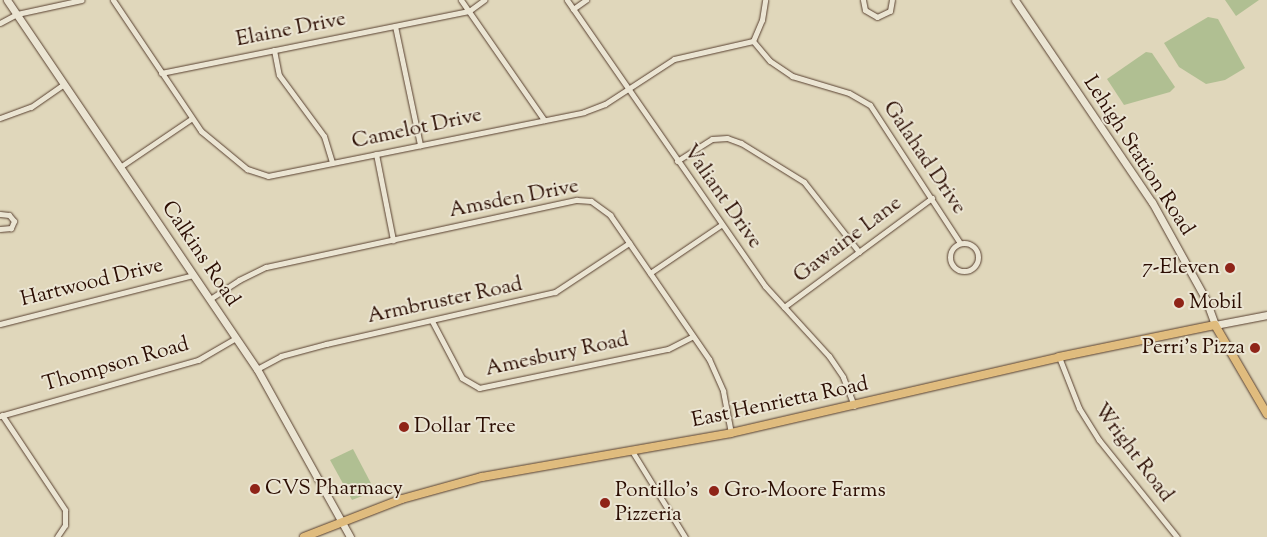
<!DOCTYPE html>
<style>
body{margin:0}
#map{position:relative;width:1267px;height:537px;overflow:hidden;background:#e0d7bb;font-family:"Sorts Mill Goudy",serif}
div>[style]{position:absolute}
.green>*{inset:0;background:#b0bf92}
.roads{filter:drop-shadow(0 0 1px #584030) drop-shadow(0 0 1px #584030)}
.minor>*{height:5px;margin:-2.5px;padding:0 2.5px;transform-origin:2.5px;border-radius:2.5px;background:#ebe5d3}
.minor>.ring{margin:-2.5px;padding:0;box-sizing:content-box;background:none;border:5px solid #ebe5d3;border-radius:50%}
.secondary>*{height:7px;margin:-3.5px;padding:0 3.5px;transform-origin:3.5px;border-radius:3.5px;background:#ebe5d3}
.primary>*{height:8px;margin:-4px;padding:0 4px;transform-origin:4px;border-radius:4px;background:#e0bc7e}
.dots>*{width:14px;height:14px;translate:-50% -50%;box-sizing:border-box;border:2px solid #ebe5d3;border-radius:50%}
span{translate:-50% -50%;white-space:nowrap;text-align:center;line-height:1.15;-webkit-text-stroke:4px #ebe5d3;paint-order:stroke}
.street-label{font-size:21px;color:#2b0d02}
.poi-label{font-size:21px;color:#2b0d02}
.right{translate:-100% -50%;text-align:right}
.left{translate:0 -50%;text-align:left}
</style>
<div id="map">
<div class="green">
<i style="clip-path:polygon(1225px 0,1259px 0,1236px 16px)"></i>
<i style="clip-path:polygon(1208px 17px,1218px 19px,1245px 68px,1225px 80px,1206px 84px,1179px 67px,1164px 43px)"></i>
<i style="clip-path:polygon(1146px 52px,1152px 53px,1175px 87px,1170px 92px,1124px 105px,1107px 79px)"></i>
<i style="clip-path:polygon(353px 449px,375px 491px,352px 500px,330px 460px)"></i>
</div>
<div class="roads">
<div class="minor">
<i style="left:113px;top:0;width:158px;rotate:56.1deg"></i>
<i style="left:201px;top:131px;width:60px;rotate:39.6deg"></i>
<i style="left:247px;top:169px;width:22px;rotate:18deg"></i>
<i style="left:268px;top:176px;width:322px;rotate:-11.4deg"></i>
<i style="left:584px;top:112px;width:22px;rotate:-21deg"></i>
<i style="left:605px;top:104px;width:82px;rotate:-33.1deg"></i>
<i style="left:674px;top:59px;width:81px;rotate:-12.8deg"></i>
<i style="left:461px;top:0;width:146px;rotate:55.3deg"></i>
<i style="left:567px;top:0;width:348px;rotate:55.3deg"></i>
<i style="left:765px;top:286px;width:95px;rotate:47.6deg"></i>
<i style="left:829px;top:356px;width:25px;rotate:56deg"></i>
<i style="left:843px;top:377px;width:31px;rotate:69deg"></i>
<i style="left:863px;top:0;width:10px;rotate:79deg"></i>
<i style="left:865px;top:10px;width:14px;rotate:30deg"></i>
<i style="left:877px;top:17px;width:14px;rotate:-25deg"></i>
<i style="left:890px;top:11px;width:11px;rotate:-80deg"></i>
<i style="left:573px;top:9px;width:16px;rotate:-35deg"></i>
<i style="left:0;top:23px;width:19px;rotate:-28deg"></i>
<i style="left:17px;top:14px;width:66px;rotate:-12.2deg"></i>
<i style="left:395px;top:26px;width:122px;rotate:78.1deg"></i>
<i style="left:753px;top:41px;width:26px;rotate:50deg"></i>
<i style="left:770px;top:61px;width:27px;rotate:34deg"></i>
<i style="left:792px;top:76px;width:59px;rotate:16.6deg"></i>
<i style="left:849px;top:93px;width:24px;rotate:30deg"></i>
<i style="left:870px;top:105px;width:165px;rotate:56.9deg"></i>
<i style="left:753px;top:41px;width:23px;rotate:-67deg"></i>
<i style="left:762px;top:20px;width:20px;rotate:-81deg"></i>
<i style="left:274px;top:50px;width:25px;rotate:79deg"></i>
<i style="left:279px;top:75px;width:76px;rotate:53.6deg"></i>
<i style="left:324px;top:136px;width:28px;rotate:73deg"></i>
<i style="left:161px;top:73px;width:314px;rotate:-11.4deg"></i>
<i style="left:469px;top:11px;width:19px;rotate:-36deg"></i>
<i style="left:0;top:118px;width:33px;rotate:-20deg"></i>
<i style="left:31px;top:107px;width:40px;rotate:-34.9deg"></i>
<i style="left:376px;top:154px;width:88px;rotate:78.8deg"></i>
<i style="left:677px;top:161px;width:41px;rotate:-32.2deg"></i>
<i style="left:712px;top:139px;width:15px;rotate:-4deg"></i>
<i style="left:727px;top:138px;width:15px;rotate:20deg"></i>
<i style="left:741px;top:143px;width:74px;rotate:31.8deg"></i>
<i style="left:804px;top:182px;width:89px;rotate:51.8deg"></i>
<i style="left:120px;top:167px;width:86px;rotate:-34.1deg"></i>
<i style="left:0;top:214px;width:9px;rotate:6deg"></i>
<i style="left:9px;top:215px;width:8px;rotate:50deg"></i>
<i style="left:14px;top:221px;width:8px;rotate:113deg"></i>
<i style="left:11px;top:228px;width:11px;rotate:175deg"></i>
<i class="ring" style="left:950px;top:243px;width:23px;height:23px"></i>
<i style="left:650px;top:273px;width:86px;rotate:-34.1deg"></i>
<i style="left:210px;top:299px;width:35px;rotate:-33deg"></i>
<i style="left:239px;top:280px;width:30px;rotate:-26deg"></i>
<i style="left:266px;top:267px;width:318px;rotate:-12.2deg"></i>
<i style="left:577px;top:200px;width:14px;rotate:4deg"></i>
<i style="left:591px;top:201px;width:24px;rotate:36deg"></i>
<i style="left:610px;top:215px;width:175px;rotate:55.5deg"></i>
<i style="left:709px;top:359px;width:35px;rotate:66deg"></i>
<i style="left:723px;top:391px;width:43px;rotate:79.2deg"></i>
<i style="left:784px;top:307px;width:184px;rotate:-36.4deg"></i>
<i style="left:432px;top:321px;width:64px;rotate:62.2deg"></i>
<i style="left:462px;top:378px;width:20px;rotate:30deg"></i>
<i style="left:479px;top:388px;width:193px;rotate:-11.7deg"></i>
<i style="left:668px;top:349px;width:28px;rotate:-27deg"></i>
<i style="left:0;top:324px;width:199px;rotate:-14.2deg"></i>
<i style="left:1059px;top:357px;width:55px;rotate:68.6deg"></i>
<i style="left:1079px;top:408px;width:38px;rotate:58deg"></i>
<i style="left:1099px;top:440px;width:124px;rotate:51.2deg"></i>
<i style="left:257px;top:369px;width:27px;rotate:-28deg"></i>
<i style="left:281px;top:356px;width:47px;rotate:-14.9deg"></i>
<i style="left:326px;top:344px;width:235px;rotate:-12.8deg"></i>
<i style="left:555px;top:292px;width:89px;rotate:-33.5deg"></i>
<i style="left:2px;top:415px;width:114px;rotate:56.4deg"></i>
<i style="left:65px;top:510px;width:15px;rotate:90deg"></i>
<i style="left:65px;top:525px;width:14px;rotate:124deg"></i>
<i style="left:0;top:416px;width:206px;rotate:-15.8deg"></i>
<i style="left:198px;top:360px;width:44px;rotate:-30.1deg"></i>
<i style="left:632px;top:451px;width:101px;rotate:58.4deg"></i>
</div>
<div class="secondary">
<i style="left:7px;top:0;width:446px;rotate:55.9deg"></i>
<i style="left:257px;top:369px;width:192px;rotate:61deg"></i>
<i style="left:1015px;top:0;width:244px;rotate:55.9deg"></i>
<i style="left:1152px;top:202px;width:112px;rotate:61.1deg"></i>
<i style="left:1206px;top:300px;width:27px;rotate:70deg"></i>
<i style="left:1215px;top:325px;width:53px;rotate:-10.9deg"></i>
</div>
<div class="primary">
<i style="left:304px;top:537px;width:105px;rotate:-21.2deg"></i>
<i style="left:402px;top:499px;width:83px;rotate:-15.4deg"></i>
<i style="left:482px;top:477px;width:253px;rotate:-10deg"></i>
<i style="left:731px;top:433px;width:337px;rotate:-13deg"></i>
<i style="left:1059px;top:357px;width:159px;rotate:-11.6deg"></i>
<i style="left:1215px;top:325px;width:103px;rotate:59.7deg"></i>
</div>
</div>
<div class="dots">
<i style="left:1230px;top:268px;background:#8f2418"></i>
<i style="left:1179px;top:303px;background:#8f2418"></i>
<i style="left:1255px;top:348px;background:#8f2418"></i>
<i style="left:404px;top:427px;background:#8f2418"></i>
<i style="left:255px;top:489px;background:#8f2418"></i>
<i style="left:714px;top:491px;background:#8f2418"></i>
<i style="left:605px;top:503px;background:#8f2418"></i>
</div>
<div class="street-label">
<span style="left:291px;top:30px;rotate:-11deg">Elaine Drive</span>
<span style="left:417px;top:129px;rotate:-12deg">Camelot Drive</span>
<span style="left:1138px;top:156px;rotate:57deg">Lehigh Station Road</span>
<span style="left:924px;top:158px;rotate:56deg">Galahad Drive</span>
<span style="left:722px;top:197px;rotate:55deg">Valiant Drive</span>
<span style="left:514px;top:199px;rotate:-11deg">Amsden Drive</span>
<span style="left:848px;top:240px;rotate:-37deg">Gawaine Lane</span>
<span style="left:200px;top:254px;rotate:56deg">Calkins Road</span>
<span style="left:92px;top:283px;rotate:-14deg">Hartwood Drive</span>
<span style="left:445px;top:301px;rotate:-12deg">Armbruster Road</span>
<span style="left:557px;top:355px;rotate:-12deg">Amesbury Road</span>
<span style="left:116px;top:365px;rotate:-16deg">Thompson Road</span>
<span style="left:780px;top:403px;rotate:-12deg">East Henrietta Road</span>
<span style="left:1133px;top:453px;rotate:53deg">Wright Road</span>
</div>
<div class="poi-label">
<span class="right" style="left:1220px;top:268px">7-Eleven</span>
<span class="left" style="left:1189px;top:303px">Mobil</span>
<span class="right" style="left:1245px;top:348px">Perri's Pizza</span>
<span class="left" style="left:414px;top:427px">Dollar Tree</span>
<span class="left" style="left:265px;top:489px">CVS Pharmacy</span>
<span class="left" style="left:615px;top:503px">Pontillo's<br>Pizzeria</span>
<span class="left" style="left:724px;top:491px">Gro-Moore Farms</span>
</div>
</div>
